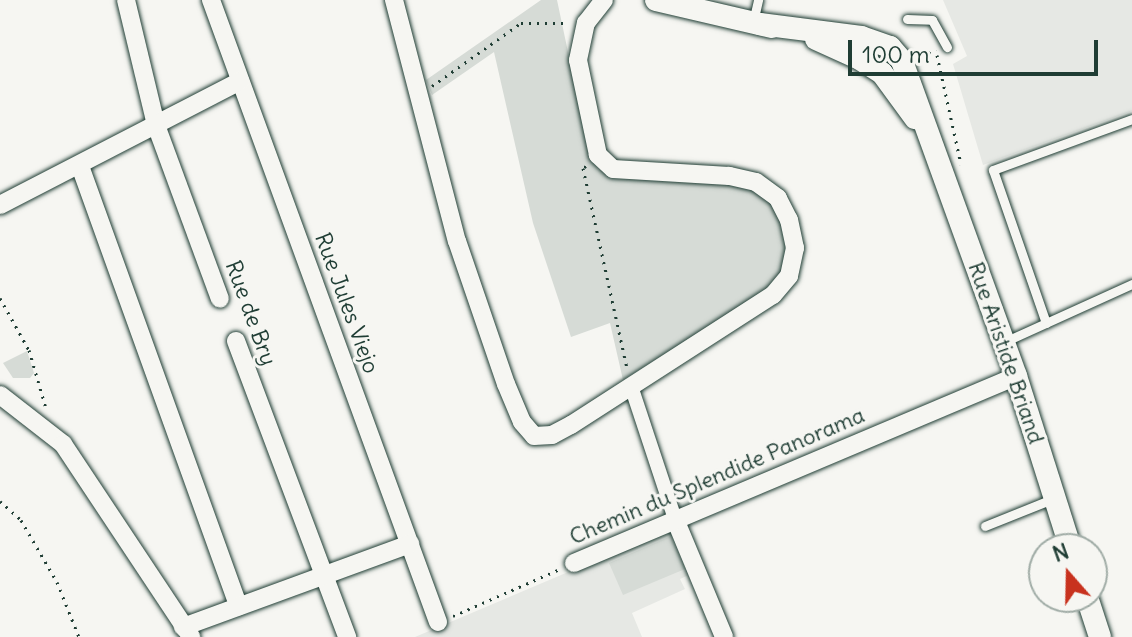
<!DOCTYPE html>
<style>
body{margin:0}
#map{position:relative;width:1132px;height:637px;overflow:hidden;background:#f6f6f2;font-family:Delius,sans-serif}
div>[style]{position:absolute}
.built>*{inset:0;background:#e6e8e4}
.green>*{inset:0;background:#d6dbd6}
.path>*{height:3px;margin-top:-1.5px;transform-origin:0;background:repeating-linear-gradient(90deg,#1f3d34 0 2px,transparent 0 8px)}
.roads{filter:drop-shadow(0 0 2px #1f3d34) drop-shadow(0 0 2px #1f3d34)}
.service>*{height:9px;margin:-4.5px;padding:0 4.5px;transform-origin:4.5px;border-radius:4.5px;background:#f6f6f2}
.pedestrian>*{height:14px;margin:-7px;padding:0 7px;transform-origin:7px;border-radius:7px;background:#f6f6f2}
.minor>*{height:18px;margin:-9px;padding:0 9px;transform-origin:9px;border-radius:9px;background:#f6f6f2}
.tertiary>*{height:22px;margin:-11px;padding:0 11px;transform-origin:11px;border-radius:11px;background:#f6f6f2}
span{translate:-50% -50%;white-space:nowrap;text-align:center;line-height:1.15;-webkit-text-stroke:6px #f6f6f2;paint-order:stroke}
.street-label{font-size:22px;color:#1f3d34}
.north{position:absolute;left:1028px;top:533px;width:80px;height:80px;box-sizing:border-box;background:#f6f6f2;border:2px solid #a0aca6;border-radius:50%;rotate:340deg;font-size:22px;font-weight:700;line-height:32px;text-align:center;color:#1f3d34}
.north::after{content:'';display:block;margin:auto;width:28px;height:36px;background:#c8321e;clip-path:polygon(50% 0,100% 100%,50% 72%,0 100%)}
.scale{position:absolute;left:848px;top:40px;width:250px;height:36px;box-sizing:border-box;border:4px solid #1f3d34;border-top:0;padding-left:10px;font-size:24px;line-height:28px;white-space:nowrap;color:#1f3d34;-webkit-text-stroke:6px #f6f6f2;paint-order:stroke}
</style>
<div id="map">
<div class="built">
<i style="clip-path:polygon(943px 0,1132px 0,1132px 111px,983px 165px,953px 64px,967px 56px)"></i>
<i style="clip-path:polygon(672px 528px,691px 574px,680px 579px,685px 589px,632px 613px,642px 637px,415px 637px)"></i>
</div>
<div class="green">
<i style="clip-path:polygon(541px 0,557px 0,590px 156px,598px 169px,615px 178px,715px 182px,756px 187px,781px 211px,788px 242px,782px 270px,764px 291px,623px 380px,610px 323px,571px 337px,533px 223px,494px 52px,432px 95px,426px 80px)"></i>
<i style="clip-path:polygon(27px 351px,34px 373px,30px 378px,13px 378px,3px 363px)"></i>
<i style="clip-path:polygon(671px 536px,685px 569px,623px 595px,609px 563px)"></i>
</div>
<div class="path">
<i style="left:921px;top:55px;width:16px;rotate:-18deg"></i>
<i style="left:937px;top:55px;width:112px;rotate:77.6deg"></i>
<i style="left:432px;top:86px;width:109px;rotate:-35.3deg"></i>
<i style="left:521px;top:23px;width:47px"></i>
<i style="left:586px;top:166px;width:4px;rotate:146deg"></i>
<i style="left:583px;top:168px;width:205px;rotate:77.6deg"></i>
<i style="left:0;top:298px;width:60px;rotate:60.9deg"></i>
<i style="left:29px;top:350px;width:60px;rotate:73.7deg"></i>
<i style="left:0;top:501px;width:28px;rotate:42deg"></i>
<i style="left:21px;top:520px;width:72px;rotate:59.9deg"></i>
<i style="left:57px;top:582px;width:59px;rotate:68.2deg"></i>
<i style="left:453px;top:616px;width:117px;rotate:-23.7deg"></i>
</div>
<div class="roads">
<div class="service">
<i style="left:907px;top:19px;width:25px;rotate:2deg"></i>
<i style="left:932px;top:20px;width:31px;rotate:61deg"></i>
<i style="left:753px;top:22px;width:23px;rotate:-77deg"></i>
<i style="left:1046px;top:323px;width:162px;rotate:-109.1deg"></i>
<i style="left:993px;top:170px;width:148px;rotate:-20.1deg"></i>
<i style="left:1004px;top:342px;width:141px;rotate:-24.4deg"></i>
<i style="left:985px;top:526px;width:72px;rotate:-21.9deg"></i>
</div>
<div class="pedestrian">
<i style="left:631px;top:386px;width:140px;rotate:71.7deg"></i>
</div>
<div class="minor">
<i style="left:126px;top:0;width:129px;rotate:76.5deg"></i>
<i style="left:156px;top:125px;width:185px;rotate:69.8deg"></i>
<i style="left:211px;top:0;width:662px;rotate:69.95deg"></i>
<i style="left:394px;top:0;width:249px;rotate:75.4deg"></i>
<i style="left:457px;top:241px;width:151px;rotate:71.1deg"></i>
<i style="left:506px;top:384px;width:41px;rotate:67.2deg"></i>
<i style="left:522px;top:422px;width:18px;rotate:49deg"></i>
<i style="left:534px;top:436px;width:18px;rotate:-3deg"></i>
<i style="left:552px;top:435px;width:21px;rotate:-28deg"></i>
<i style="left:571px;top:425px;width:240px;rotate:-32.8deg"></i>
<i style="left:773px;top:295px;width:25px;rotate:-50deg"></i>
<i style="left:789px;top:276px;width:29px;rotate:-78deg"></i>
<i style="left:795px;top:248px;width:29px;rotate:-102deg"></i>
<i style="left:789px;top:220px;width:25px;rotate:-117deg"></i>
<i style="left:778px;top:198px;width:27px;rotate:-144deg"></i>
<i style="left:756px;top:182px;width:28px;rotate:-167deg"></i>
<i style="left:729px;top:176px;width:116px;rotate:-176.5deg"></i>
<i style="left:613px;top:169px;width:21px;rotate:-137deg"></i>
<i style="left:598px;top:155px;width:97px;rotate:-101.9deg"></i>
<i style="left:578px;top:60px;width:38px;rotate:-78deg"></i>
<i style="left:586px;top:23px;width:29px;rotate:-52deg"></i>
<i style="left:80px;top:166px;width:468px;rotate:70.2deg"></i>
<i style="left:0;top:205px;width:270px;rotate:-27.3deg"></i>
<i style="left:236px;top:341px;width:316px;rotate:69.4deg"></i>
<i style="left:0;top:395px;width:80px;rotate:37.9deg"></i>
<i style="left:63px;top:444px;width:232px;rotate:56.4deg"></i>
<i style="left:675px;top:519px;width:128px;rotate:67.4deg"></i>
<i style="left:574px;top:563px;width:480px;rotate:-22.9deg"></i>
<i style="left:183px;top:627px;width:242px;rotate:-20.1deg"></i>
</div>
<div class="tertiary">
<i style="left:656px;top:0;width:119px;rotate:13.1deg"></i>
<i style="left:760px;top:24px;width:102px;rotate:7.3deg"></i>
<i style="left:861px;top:37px;width:31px;rotate:19deg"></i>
<i style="left:890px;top:47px;width:18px;rotate:49deg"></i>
<i style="left:902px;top:61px;width:335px;rotate:70.1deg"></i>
<i style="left:1016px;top:376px;width:182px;rotate:72.4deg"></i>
<i style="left:816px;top:39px;width:46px;rotate:24.3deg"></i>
<i style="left:858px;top:58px;width:28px;rotate:32deg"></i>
<i style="left:882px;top:73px;width:56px;rotate:53.7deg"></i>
<i style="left:1087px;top:597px;width:42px;rotate:72deg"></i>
</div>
</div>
<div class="street-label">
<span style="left:347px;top:303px;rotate:70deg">Rue Jules Viejo</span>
<span style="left:251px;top:313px;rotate:70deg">Rue de Bry</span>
<span style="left:1006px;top:353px;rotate:71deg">Rue Aristide Briand</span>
<span style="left:717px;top:476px;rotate:-23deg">Chemin du Splendide Panorama</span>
</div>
<div class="north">N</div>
<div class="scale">100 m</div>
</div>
